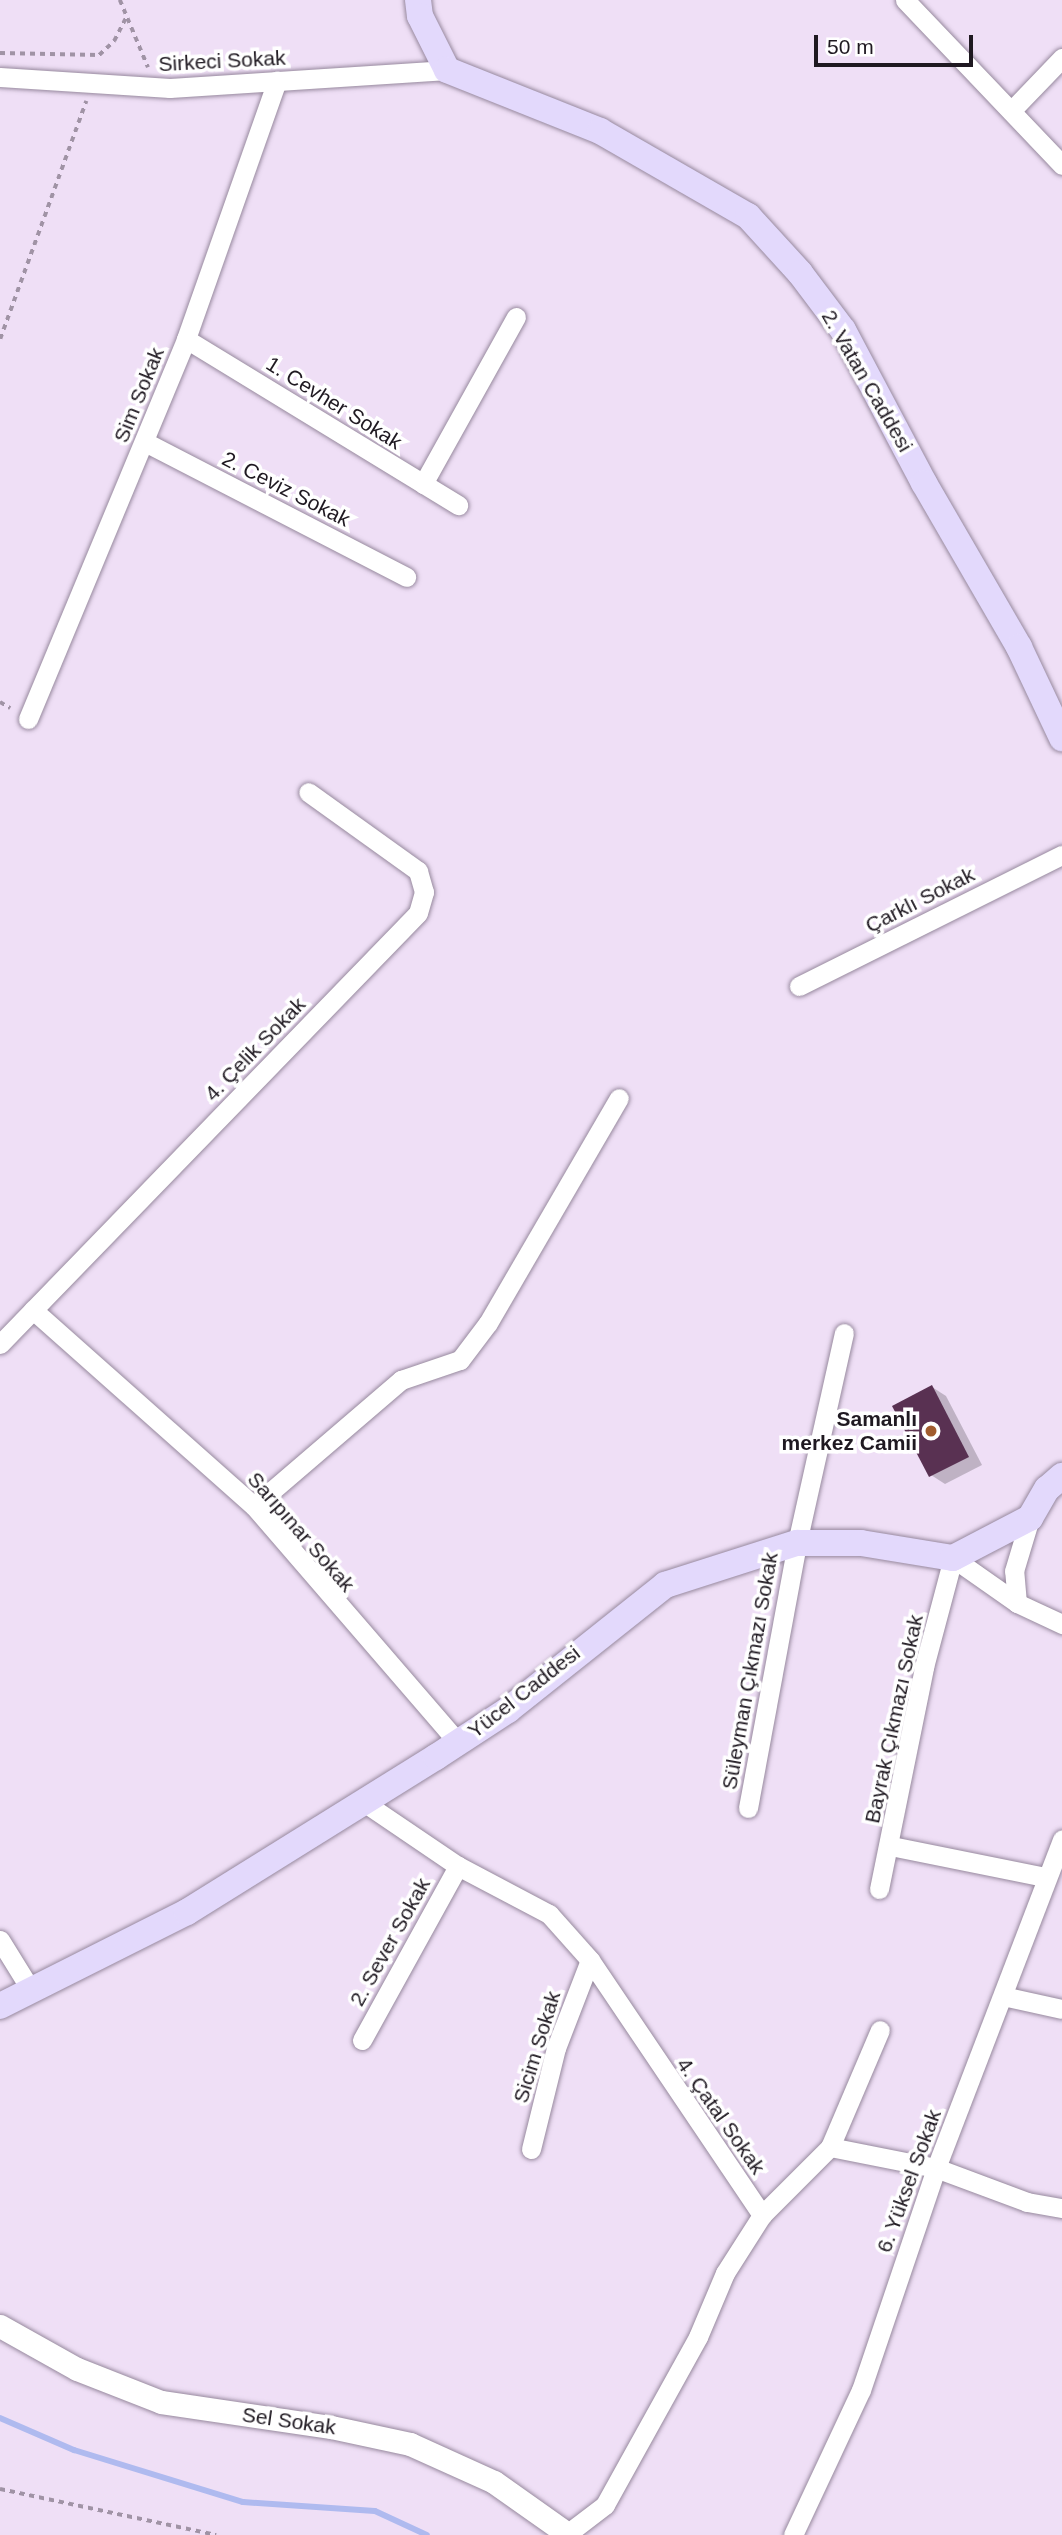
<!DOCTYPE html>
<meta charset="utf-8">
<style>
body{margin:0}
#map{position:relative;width:1062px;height:2535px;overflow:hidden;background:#efdff6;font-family:Arial,sans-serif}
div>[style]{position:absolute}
.shadow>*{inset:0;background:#0003}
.stream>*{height:6px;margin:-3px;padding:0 3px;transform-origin:3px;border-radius:3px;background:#afbaef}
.building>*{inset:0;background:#593152}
.path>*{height:3.5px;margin-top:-1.75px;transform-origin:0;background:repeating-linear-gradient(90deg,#a093a5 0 5px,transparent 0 10px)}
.roads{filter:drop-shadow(0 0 2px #97899e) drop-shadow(0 0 2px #97899e)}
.minor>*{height:19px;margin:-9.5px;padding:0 9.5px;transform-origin:9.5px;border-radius:9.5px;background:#fff}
.tertiary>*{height:23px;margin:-11.5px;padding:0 11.5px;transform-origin:11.5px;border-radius:11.5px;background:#fff}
.secondary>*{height:26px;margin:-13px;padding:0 13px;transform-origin:13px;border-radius:13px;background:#e3d9fc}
.dots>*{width:19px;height:19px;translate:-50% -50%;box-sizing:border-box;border:4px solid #fff;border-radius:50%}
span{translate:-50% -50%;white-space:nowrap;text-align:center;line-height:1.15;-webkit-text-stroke:7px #fff;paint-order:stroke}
.street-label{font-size:21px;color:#1f1921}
.poi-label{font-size:21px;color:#1f1921;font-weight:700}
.right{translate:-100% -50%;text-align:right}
.scale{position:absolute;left:814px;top:35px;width:159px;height:32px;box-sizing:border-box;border:4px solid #1f1921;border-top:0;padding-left:9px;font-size:21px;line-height:24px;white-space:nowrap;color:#1f1921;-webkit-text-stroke:5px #fff;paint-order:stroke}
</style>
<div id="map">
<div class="shadow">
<i style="clip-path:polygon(932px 1387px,946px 1396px,982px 1465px,945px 1484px,931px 1475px)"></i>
</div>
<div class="stream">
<i style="left:0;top:2418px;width:81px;rotate:23.4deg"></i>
<i style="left:74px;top:2450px;width:177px;rotate:17.1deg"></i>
<i style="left:243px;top:2502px;width:132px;rotate:3.9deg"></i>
<i style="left:375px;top:2511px;width:57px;rotate:24.8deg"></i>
</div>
<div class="building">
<i style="clip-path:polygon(932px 1385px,969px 1457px,929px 1477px,892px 1406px)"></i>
</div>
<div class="path">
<i style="left:120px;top:0;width:73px;rotate:67.3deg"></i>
<i style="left:0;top:53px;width:99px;rotate:1.2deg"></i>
<i style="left:99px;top:55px;width:21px;rotate:-43deg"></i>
<i style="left:114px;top:41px;width:27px;rotate:-63deg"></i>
<i style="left:0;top:339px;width:253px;rotate:-70.1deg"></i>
<i style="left:0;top:702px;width:12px;rotate:31deg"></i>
<i style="left:0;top:2489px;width:221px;rotate:12deg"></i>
</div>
<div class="roads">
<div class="minor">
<i style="left:905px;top:0;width:228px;rotate:46.4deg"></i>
<i style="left:0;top:77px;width:170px;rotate:3.7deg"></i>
<i style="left:170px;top:88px;width:278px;rotate:-3.7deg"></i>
<i style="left:1011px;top:111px;width:74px;rotate:-46.1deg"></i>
<i style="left:186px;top:339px;width:319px;rotate:31.4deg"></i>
<i style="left:145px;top:442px;width:294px;rotate:27.3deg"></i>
<i style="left:423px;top:484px;width:191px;rotate:-60.9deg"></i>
<i style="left:28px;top:719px;width:412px;rotate:-67.4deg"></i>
<i style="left:186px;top:339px;width:274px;rotate:-70.6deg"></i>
<i style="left:799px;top:986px;width:294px;rotate:-26.5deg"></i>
<i style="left:33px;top:1310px;width:295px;rotate:41.6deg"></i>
<i style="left:254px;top:1506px;width:312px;rotate:49.2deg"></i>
<i style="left:0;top:1344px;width:600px;rotate:-45.88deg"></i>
<i style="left:418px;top:913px;width:22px;rotate:-74deg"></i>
<i style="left:424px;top:892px;width:22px;rotate:-106deg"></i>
<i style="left:418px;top:871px;width:135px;rotate:-144.3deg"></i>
<i style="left:254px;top:1506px;width:194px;rotate:-40.6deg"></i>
<i style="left:401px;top:1380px;width:62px;rotate:-18.7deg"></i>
<i style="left:460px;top:1360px;width:46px;rotate:-52.9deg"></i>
<i style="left:488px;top:1323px;width:260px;rotate:-59.8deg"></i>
<i style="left:1017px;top:1603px;width:32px;rotate:-95deg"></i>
<i style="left:1014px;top:1571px;width:55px;rotate:-73.2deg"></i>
<i style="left:362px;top:1801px;width:116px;rotate:34.1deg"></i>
<i style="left:458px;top:1866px;width:103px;rotate:27.8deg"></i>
<i style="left:549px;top:1914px;width:62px;rotate:48.3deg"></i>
<i style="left:590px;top:1960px;width:308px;rotate:56deg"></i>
<i style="left:762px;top:2215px;width:69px;rotate:122.5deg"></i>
<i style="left:725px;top:2273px;width:69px;rotate:112.9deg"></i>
<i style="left:698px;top:2337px;width:192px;rotate:119deg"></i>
<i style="left:605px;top:2505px;width:48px;rotate:142.7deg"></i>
<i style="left:748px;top:1808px;width:269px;rotate:-79.5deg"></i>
<i style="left:797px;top:1543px;width:215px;rotate:-77.4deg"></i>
<i style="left:891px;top:1846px;width:157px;rotate:11.4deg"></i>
<i style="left:879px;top:1889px;width:227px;rotate:-78.5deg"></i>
<i style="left:924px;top:1667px;width:113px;rotate:-75.1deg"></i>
<i style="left:953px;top:1558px;width:78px;rotate:35.1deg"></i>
<i style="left:1017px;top:1603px;width:50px;rotate:25deg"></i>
<i style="left:0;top:1940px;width:59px;rotate:58.2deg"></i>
<i style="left:1003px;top:1996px;width:60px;rotate:12.4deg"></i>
<i style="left:362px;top:2040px;width:199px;rotate:-61.1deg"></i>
<i style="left:830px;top:2147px;width:108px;rotate:11.2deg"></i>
<i style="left:936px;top:2168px;width:97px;rotate:20.5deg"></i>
<i style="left:1027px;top:2202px;width:36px;rotate:10deg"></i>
<i style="left:531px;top:2149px;width:104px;rotate:-76.1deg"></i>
<i style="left:556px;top:2048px;width:94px;rotate:-68.9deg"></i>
<i style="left:762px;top:2215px;width:96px;rotate:-45deg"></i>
<i style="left:830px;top:2147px;width:127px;rotate:-66.9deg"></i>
<i style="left:793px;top:2535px;width:160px;rotate:-64.9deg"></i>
<i style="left:861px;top:2390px;width:234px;rotate:-71.3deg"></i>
<i style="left:936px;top:2168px;width:352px;rotate:-69deg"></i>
</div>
<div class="tertiary">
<i style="left:0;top:2326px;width:88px;rotate:29.2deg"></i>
<i style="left:77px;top:2369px;width:90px;rotate:21.4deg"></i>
<i style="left:161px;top:2402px;width:172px;rotate:8.4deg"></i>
<i style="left:331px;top:2427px;width:81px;rotate:12.1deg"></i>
<i style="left:410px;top:2444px;width:92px;rotate:24.3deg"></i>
<i style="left:494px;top:2482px;width:92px;rotate:35.2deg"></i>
</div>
<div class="secondary">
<i style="left:418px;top:0;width:16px;rotate:83deg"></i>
<i style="left:420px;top:16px;width:60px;rotate:63.4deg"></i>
<i style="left:447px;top:70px;width:165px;rotate:21.7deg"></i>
<i style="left:600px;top:131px;width:171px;rotate:29.9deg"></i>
<i style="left:748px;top:216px;width:77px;rotate:47.6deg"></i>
<i style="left:800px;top:273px;width:71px;rotate:53deg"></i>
<i style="left:843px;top:330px;width:173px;rotate:62.1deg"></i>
<i style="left:924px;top:483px;width:190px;rotate:59.9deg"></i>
<i style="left:1019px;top:647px;width:101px;rotate:64.7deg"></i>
<i style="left:0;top:2006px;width:209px;rotate:-26.7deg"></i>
<i style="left:187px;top:1912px;width:293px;rotate:-31.9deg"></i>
<i style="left:436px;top:1757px;width:86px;rotate:-33.1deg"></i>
<i style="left:508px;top:1710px;width:201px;rotate:-38.5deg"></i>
<i style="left:665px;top:1585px;width:139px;rotate:-17.7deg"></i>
<i style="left:797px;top:1543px;width:64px"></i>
<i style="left:861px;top:1543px;width:93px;rotate:9.3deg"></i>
<i style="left:953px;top:1558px;width:87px;rotate:-27.5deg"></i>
<i style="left:1030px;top:1518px;width:34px;rotate:-60deg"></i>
<i style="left:1047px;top:1489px;width:20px;rotate:-41deg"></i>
</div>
</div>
<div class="dots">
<i style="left:931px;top:1431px;background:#a15c2e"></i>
</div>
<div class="street-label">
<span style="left:222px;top:61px;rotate:-3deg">Sirkeci Sokak</span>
<span style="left:867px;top:381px;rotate:60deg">2. Vatan Caddesi</span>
<span style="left:139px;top:395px;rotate:-68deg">Sim Sokak</span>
<span style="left:334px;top:403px;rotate:32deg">1. Cevher Sokak</span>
<span style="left:286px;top:489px;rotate:27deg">2. Ceviz Sokak</span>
<span style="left:920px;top:900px;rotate:-27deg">Çarklı Sokak</span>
<span style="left:255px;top:1049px;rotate:-46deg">4. Çelik Sokak</span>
<span style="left:301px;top:1532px;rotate:49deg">Sarıpınar Sokak</span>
<span style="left:750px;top:1671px;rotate:-80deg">Süleyman Çıkmazı Sokak</span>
<span style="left:524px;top:1692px;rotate:-38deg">Yücel Caddesi</span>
<span style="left:894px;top:1719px;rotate:-78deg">Bayrak Çıkmazı Sokak</span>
<span style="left:390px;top:1942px;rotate:-61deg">2. Sever Sokak</span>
<span style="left:537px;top:2047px;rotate:-73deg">Sicim Sokak</span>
<span style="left:721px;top:2116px;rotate:55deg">4. Çatal Sokak</span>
<span style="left:909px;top:2181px;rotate:-70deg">6. Yüksel Sokak</span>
<span style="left:289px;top:2421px;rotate:8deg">Sel Sokak</span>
</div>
<div class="poi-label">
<span class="right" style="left:917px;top:1431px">Samanlı<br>merkez Camii</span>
</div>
<div class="scale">50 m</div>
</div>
